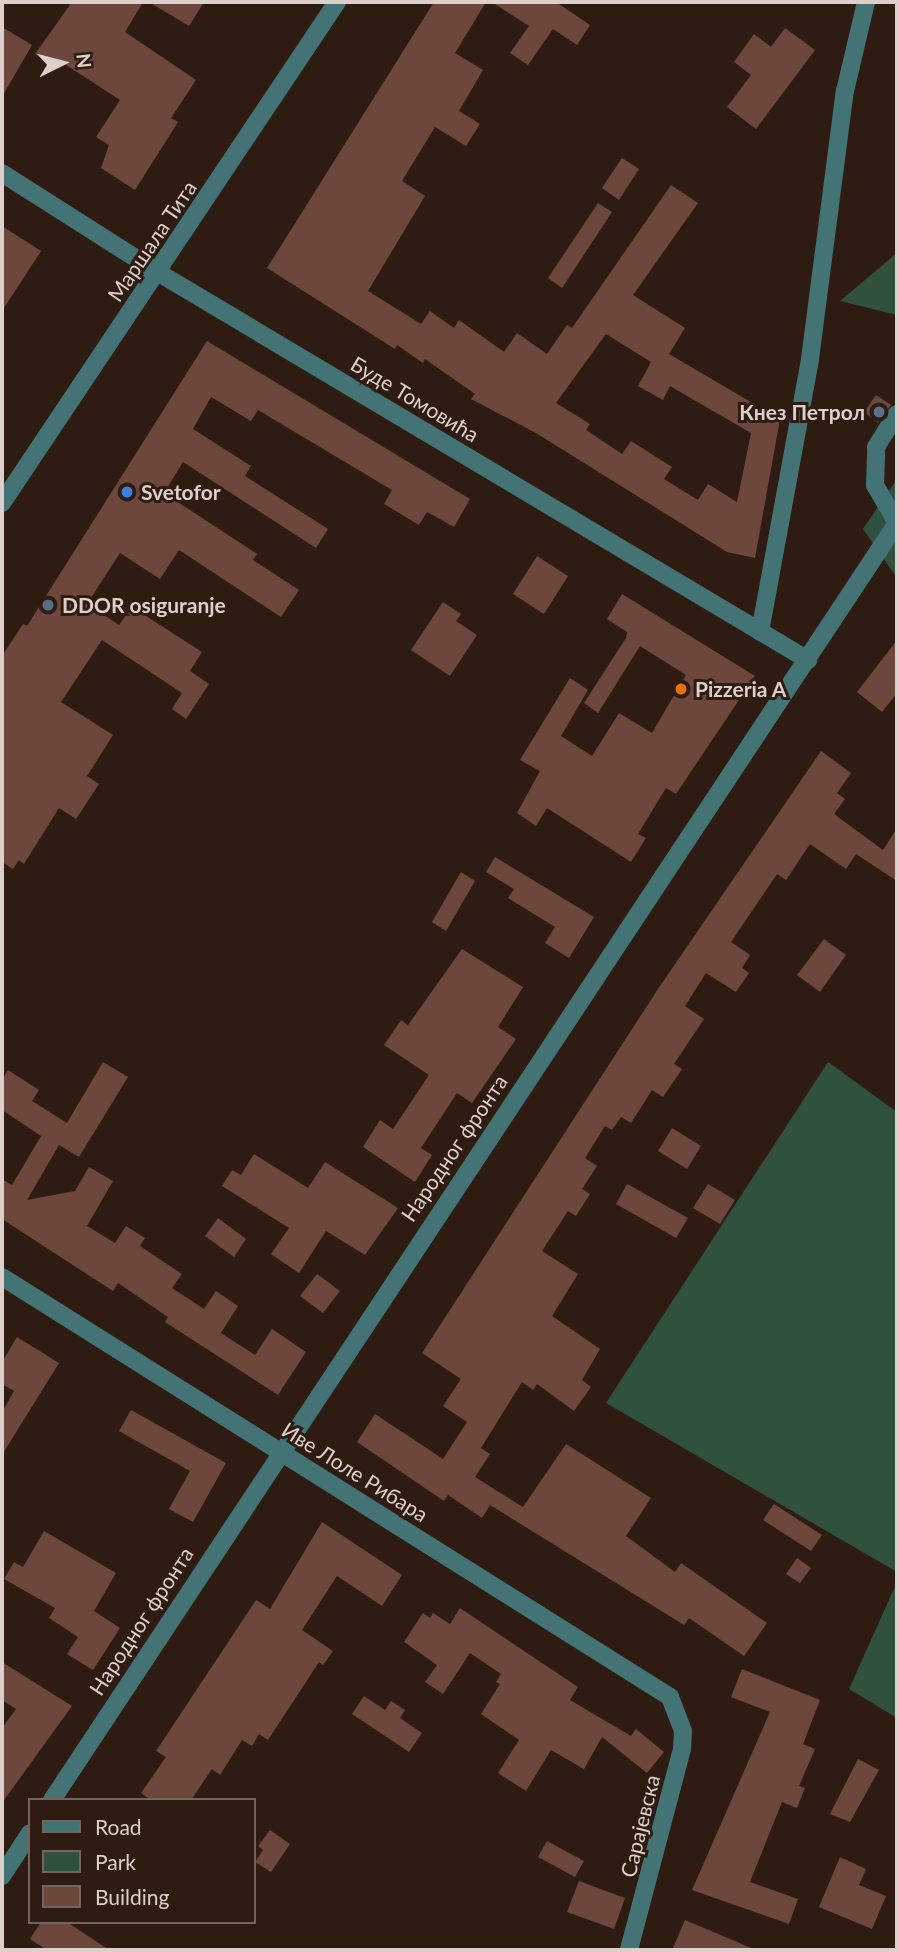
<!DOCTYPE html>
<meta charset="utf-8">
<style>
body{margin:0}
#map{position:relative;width:899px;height:1952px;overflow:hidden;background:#2e1c13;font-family:Lato,sans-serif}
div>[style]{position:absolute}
.green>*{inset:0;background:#30513d}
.building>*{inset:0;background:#6d473c}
.minor>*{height:18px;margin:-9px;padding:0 9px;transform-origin:9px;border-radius:9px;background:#437375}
.dots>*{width:19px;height:19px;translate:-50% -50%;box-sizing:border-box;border:4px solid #2e1c13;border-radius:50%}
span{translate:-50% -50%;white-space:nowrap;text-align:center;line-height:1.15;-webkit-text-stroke:6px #2e1c13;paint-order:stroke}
.street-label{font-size:21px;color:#ddd0ca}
.poi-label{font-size:21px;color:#ddd0ca;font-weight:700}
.right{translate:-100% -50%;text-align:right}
.left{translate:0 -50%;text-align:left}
.frame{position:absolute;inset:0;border:4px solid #ddd0ca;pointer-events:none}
.legend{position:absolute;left:28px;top:1798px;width:228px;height:126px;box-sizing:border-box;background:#2e1c13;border:2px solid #74645c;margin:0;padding:9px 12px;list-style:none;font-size:21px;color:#ddd0ca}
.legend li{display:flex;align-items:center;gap:14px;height:35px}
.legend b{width:35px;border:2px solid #74645c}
.north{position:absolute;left:28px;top:28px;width:70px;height:70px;-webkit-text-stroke:5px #2e1c13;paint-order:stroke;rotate:84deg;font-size:19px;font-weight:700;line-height:28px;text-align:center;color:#ddd0ca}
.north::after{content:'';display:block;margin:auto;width:24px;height:32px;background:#ddd0ca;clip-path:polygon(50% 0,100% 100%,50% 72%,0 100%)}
</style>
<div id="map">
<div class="green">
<i style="clip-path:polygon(897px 253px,897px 315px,840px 301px)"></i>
<i style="clip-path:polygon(897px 479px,897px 578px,863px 529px)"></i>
<i style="clip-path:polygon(828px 1062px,897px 1112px,897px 1572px,606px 1403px)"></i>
<i style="clip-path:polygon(897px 1582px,897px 1718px,849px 1689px)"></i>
</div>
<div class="building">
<i style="clip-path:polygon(72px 2px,143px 2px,125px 32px,196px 80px,171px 118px,178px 122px,135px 190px,101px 168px,109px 145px,96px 137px,120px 100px,60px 61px,56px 68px,35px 54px)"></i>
<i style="clip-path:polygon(149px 2px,204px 2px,189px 26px)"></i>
<i style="clip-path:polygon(evenodd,434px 2px,486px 2px,455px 53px,483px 70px,459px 111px,480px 124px,466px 146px,435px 127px,402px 181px,425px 196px,368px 291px,421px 324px,430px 311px,454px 328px,459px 320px,504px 352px,517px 333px,547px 354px,567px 325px,572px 328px,671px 185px,698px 203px,633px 295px,685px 328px,669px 354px,780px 419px,755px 558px,727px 552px,536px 433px,471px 399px,475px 394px,425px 359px,423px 363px,397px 345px,395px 349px,267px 268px,434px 2px,606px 334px,651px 362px,638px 386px,663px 400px,670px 386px,751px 433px,737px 502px,708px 484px,698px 500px,664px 479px,672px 467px,631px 441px,622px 454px,586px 430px,590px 424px,556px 403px,606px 334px)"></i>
<i style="clip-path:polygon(492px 2px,556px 2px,590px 25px,577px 45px,553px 29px,528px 65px,510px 53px,529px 26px)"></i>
<i style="clip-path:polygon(2px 27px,32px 45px,2px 97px)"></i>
<i style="clip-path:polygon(785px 28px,815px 50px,756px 129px,727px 107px,751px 75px,734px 62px,754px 34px,771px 47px)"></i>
<i style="clip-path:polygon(622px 158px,639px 169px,619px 200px,602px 188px)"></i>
<i style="clip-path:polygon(598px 203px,612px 212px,562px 288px,548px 278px)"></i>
<i style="clip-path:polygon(2px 226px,41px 251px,2px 311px)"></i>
<i style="clip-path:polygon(207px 341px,470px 499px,454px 527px,427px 512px,419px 525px,384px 504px,392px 490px,258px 410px,251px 421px,211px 397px,193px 429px,251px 466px,245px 476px,328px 529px,316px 548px,183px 462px,164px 493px,257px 554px,253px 560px,299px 590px,281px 617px,179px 550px,160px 579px,120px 553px,87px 604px,119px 625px,132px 607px,202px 652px,190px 671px,209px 684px,186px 719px,172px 709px,182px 693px,102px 640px,61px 702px,113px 735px,87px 776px,99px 784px,76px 819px,59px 808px,24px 864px,19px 860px,13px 869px,2px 862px,2px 656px,23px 624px,27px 626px)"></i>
<i style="clip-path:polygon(876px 395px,891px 405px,878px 423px,864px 412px)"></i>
<i style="clip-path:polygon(537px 556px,568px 576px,544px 614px,513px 594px)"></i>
<i style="clip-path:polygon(622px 594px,755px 676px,676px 794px,666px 788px,638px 834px,646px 838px,631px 862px,547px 808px,536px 826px,517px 813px,540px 771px,520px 760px,570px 678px,588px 690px,561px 736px,592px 756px,619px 713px,652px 733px,686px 675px,640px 646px,598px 713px,584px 703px,626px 638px,627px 632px,607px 619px)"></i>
<i style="clip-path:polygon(443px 602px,461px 614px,456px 621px,477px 635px,450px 676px,411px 650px)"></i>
<i style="clip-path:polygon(897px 640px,897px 693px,882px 712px,857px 692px)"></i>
<i style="clip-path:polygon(821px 751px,851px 773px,837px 793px,845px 799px,834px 814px,883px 850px,897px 828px,897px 881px,856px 854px,846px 869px,810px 844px,786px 880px,777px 874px,731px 942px,750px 955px,742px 968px,749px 973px,736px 992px,706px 973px,685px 1006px,704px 1019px,674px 1064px,682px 1069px,663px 1097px,652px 1090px,631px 1123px,621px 1117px,612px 1130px,605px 1126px,585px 1158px,597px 1166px,582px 1189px,590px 1194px,576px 1216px,568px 1211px,542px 1251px,578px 1274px,552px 1316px,600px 1349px,582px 1380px,591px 1387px,574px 1411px,537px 1384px,533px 1390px,522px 1382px,481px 1448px,490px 1454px,475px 1477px,523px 1507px,566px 1444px,651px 1498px,626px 1536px,675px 1572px,681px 1563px,767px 1623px,744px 1656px,689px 1618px,684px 1625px,490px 1505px,482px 1518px,448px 1495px,444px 1501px,357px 1442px,375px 1414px,443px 1459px,467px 1422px,443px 1406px,461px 1379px,422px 1353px,658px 989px)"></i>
<i style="clip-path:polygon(495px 857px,594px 917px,569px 958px,545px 943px,555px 927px,508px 898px,514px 889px,486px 872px)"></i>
<i style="clip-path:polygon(461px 872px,475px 881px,446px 931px,432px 922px)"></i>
<i style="clip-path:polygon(824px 939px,846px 955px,820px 992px,797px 975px)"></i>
<i style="clip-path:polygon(462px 949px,523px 987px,498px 1027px,516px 1039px,472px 1103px,457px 1093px,421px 1148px,432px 1155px,415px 1182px,363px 1147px,380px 1120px,393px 1129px,429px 1075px,384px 1045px,401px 1020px,408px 1025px)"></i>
<i style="clip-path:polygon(103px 1062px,128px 1077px,79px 1157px,59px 1145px,27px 1200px,75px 1191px,89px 1167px,113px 1181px,87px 1226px,115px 1243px,126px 1226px,145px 1238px,140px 1246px,182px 1274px,172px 1288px,204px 1309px,216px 1291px,238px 1306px,221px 1333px,255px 1355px,272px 1329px,306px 1352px,278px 1395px,165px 1322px,168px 1317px,118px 1283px,113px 1291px,2px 1219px,2px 1179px,12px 1185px,41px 1136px,2px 1110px,2px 1080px,8px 1070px,39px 1090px,32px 1101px,67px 1123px)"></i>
<i style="clip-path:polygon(672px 1128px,701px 1146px,687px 1169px,658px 1151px)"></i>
<i style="clip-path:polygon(254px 1154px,308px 1188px,325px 1162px,398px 1208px,365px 1255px,326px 1231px,299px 1273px,271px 1254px,289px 1228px,222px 1186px,232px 1170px,241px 1175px)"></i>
<i style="clip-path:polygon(627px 1184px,688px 1218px,676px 1238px,616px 1204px)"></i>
<i style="clip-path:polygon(708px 1184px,735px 1200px,720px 1224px,693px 1208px)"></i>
<i style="clip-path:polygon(218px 1218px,246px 1239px,234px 1257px,205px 1236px)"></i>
<i style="clip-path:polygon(317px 1274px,340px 1291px,323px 1313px,300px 1296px)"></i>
<i style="clip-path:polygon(17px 1337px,59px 1363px,2px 1455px,2px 1412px,14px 1391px,2px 1384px,2px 1362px)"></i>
<i style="clip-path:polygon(131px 1410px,226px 1463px,193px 1522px,169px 1509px,190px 1471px,119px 1431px)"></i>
<i style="clip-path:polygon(774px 1504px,822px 1535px,811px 1551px,763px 1520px)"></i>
<i style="clip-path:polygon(322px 1522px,402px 1575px,382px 1606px,337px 1576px,302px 1630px,333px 1651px,323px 1665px,319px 1662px,268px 1740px,259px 1734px,252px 1746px,242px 1740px,220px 1775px,212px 1769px,191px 1800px,151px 1800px,141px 1793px,166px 1757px,156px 1751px,256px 1600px,270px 1609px)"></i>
<i style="clip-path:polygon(44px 1531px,116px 1573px,94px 1611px,120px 1628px,93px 1670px,67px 1654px,78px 1637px,49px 1618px,55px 1608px,4px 1579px,14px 1562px,23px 1567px)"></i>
<i style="clip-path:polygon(797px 1558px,811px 1568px,800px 1583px,786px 1574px)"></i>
<i style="clip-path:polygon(460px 1608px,578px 1687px,570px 1700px,631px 1736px,636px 1729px,664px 1752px,647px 1773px,602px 1737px,584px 1769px,551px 1750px,526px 1791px,498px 1773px,519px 1740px,481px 1714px,500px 1684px,496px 1682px,501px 1674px,470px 1653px,443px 1694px,425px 1682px,437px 1665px,404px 1642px,423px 1613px,430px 1618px,433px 1613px,450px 1624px)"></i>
<i style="clip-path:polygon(2px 1662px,72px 1706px,2px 1803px,2px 1728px,16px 1709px,2px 1700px)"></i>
<i style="clip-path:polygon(742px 1669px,820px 1700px,803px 1744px,815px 1749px,799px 1786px,805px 1788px,797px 1808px,782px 1802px,750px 1882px,798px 1899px,789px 1924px,692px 1890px,770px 1712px,731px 1697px)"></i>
<i style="clip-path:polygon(364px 1696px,385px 1710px,391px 1701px,405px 1710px,400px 1718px,422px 1733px,409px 1752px,352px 1714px)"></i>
<i style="clip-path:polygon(858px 1759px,879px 1770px,850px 1822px,830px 1814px)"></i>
<i style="clip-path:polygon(270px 1830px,290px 1844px,271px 1872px,255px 1862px,263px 1850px,258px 1846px)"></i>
<i style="clip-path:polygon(547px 1841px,584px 1861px,575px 1877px,538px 1857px)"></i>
<i style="clip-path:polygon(840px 1857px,866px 1869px,859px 1885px,886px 1896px,872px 1929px,819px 1907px)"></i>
<i style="clip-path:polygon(579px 1881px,625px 1898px,614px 1929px,567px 1912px)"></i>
<i style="clip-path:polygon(685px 1920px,756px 1950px,672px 1950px)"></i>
<i style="clip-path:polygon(41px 1922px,67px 1922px,109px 1950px,47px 1950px,30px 1939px)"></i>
</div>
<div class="minor">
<i style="left:2px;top:173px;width:186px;rotate:32.5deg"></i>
<i style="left:159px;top:273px;width:756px;rotate:30.81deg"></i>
<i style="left:2px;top:503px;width:603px;rotate:-56.23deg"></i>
<i style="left:897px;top:523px;width:44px;rotate:-120.1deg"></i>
<i style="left:875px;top:485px;width:38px;rotate:-88deg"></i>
<i style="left:876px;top:447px;width:39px;rotate:-58deg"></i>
<i style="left:760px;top:632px;width:278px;rotate:-79.6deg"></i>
<i style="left:810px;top:359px;width:270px;rotate:-82.6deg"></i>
<i style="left:845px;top:91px;width:91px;rotate:-76.7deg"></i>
<i style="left:2px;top:1277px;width:789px;rotate:32.16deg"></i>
<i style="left:670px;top:1697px;width:36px;rotate:69deg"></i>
<i style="left:683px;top:1731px;width:18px;rotate:93deg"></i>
<i style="left:682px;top:1749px;width:208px;rotate:104.8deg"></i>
<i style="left:52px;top:1800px;width:1531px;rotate:-56.51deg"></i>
<i style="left:2px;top:1876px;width:51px;rotate:-56.9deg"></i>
</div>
<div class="dots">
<i style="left:879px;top:412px;background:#5c6f8a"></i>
<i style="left:127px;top:492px;background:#3f7fe0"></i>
<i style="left:48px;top:605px;background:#5c6f8a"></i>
<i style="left:681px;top:689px;background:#e8710a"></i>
</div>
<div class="street-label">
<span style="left:152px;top:241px;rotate:-56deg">Маршала Тита</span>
<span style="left:415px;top:399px;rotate:31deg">Буде Томовића</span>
<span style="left:454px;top:1148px;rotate:-56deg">Народног фронта</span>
<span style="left:355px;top:1472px;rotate:32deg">Иве Лоле Рибара</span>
<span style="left:141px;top:1621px;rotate:-57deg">Народног фронта</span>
<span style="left:640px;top:1826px;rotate:-76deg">Сарајевска</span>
</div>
<div class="poi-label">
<span class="right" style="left:865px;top:412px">Кнез Петрол</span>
<span class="left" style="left:141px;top:492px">Svetofor</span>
<span class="left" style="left:62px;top:605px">DDOR osiguranje</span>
<span class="left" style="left:695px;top:689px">Pizzeria A</span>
</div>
<div class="frame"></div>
<ul class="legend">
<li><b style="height:9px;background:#437375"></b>Road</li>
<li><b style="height:19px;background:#30513d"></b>Park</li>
<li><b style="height:19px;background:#6d473c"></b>Building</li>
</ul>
<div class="north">N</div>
</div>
